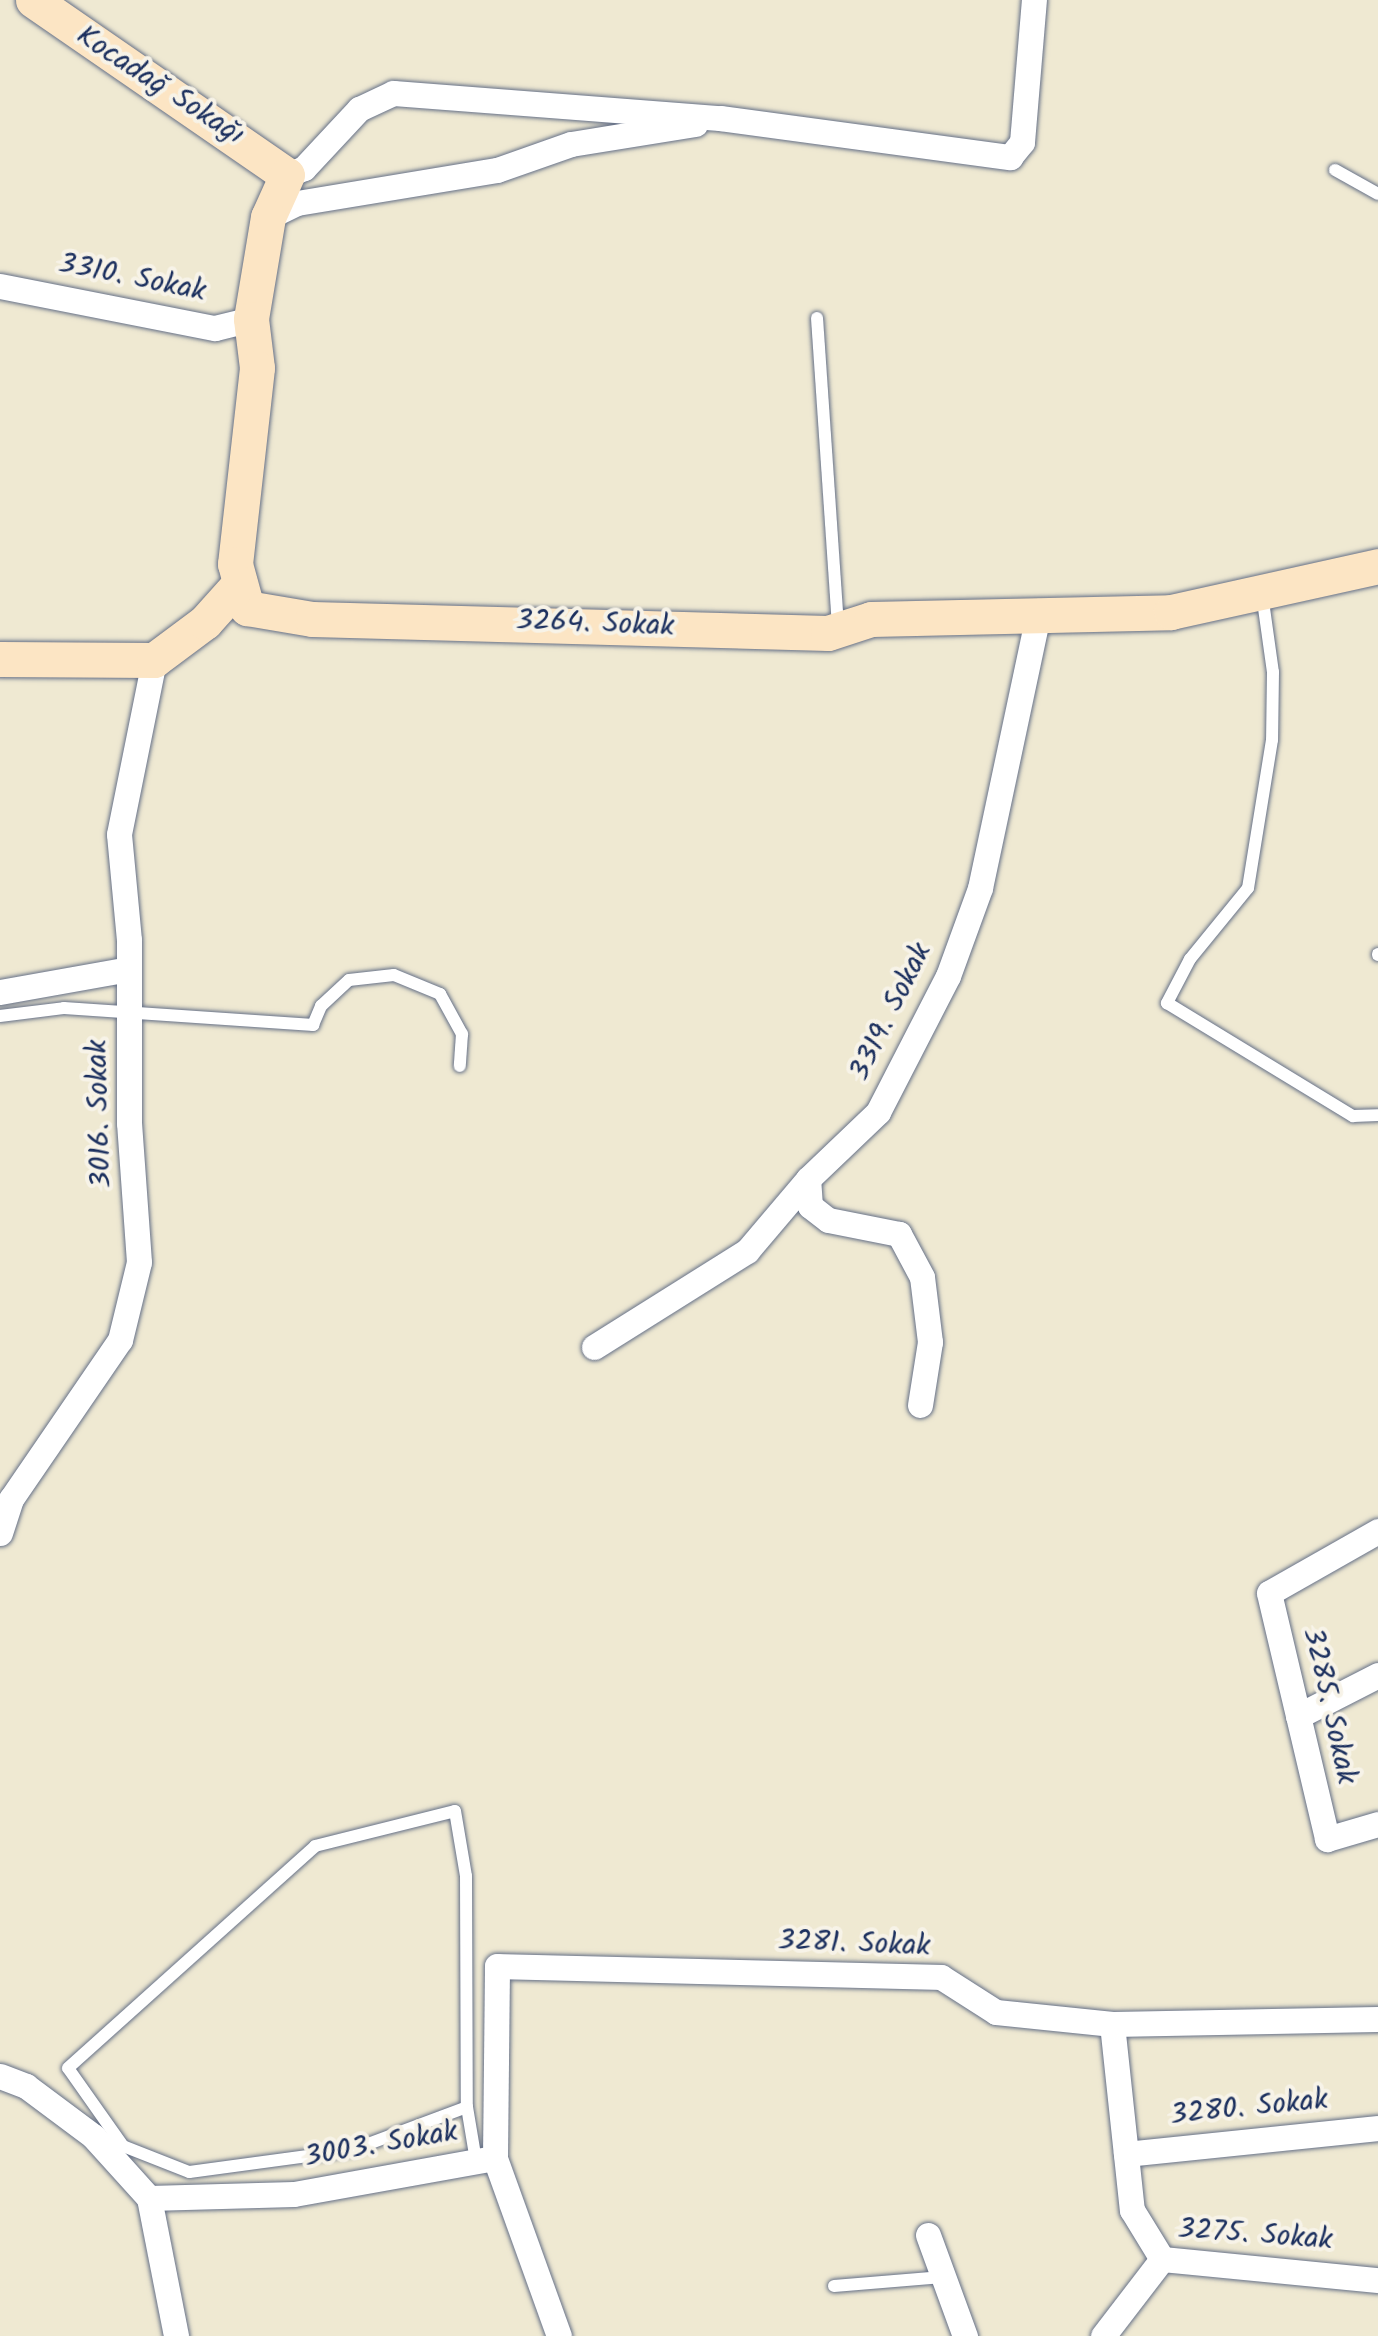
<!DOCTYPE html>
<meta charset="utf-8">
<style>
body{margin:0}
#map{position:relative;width:1378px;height:2336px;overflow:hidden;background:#efe9d2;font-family:Kalam,sans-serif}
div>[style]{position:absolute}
.roads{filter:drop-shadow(0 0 2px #657087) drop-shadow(0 0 2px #657087)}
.lane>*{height:12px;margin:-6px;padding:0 6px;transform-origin:6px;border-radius:6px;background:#fff}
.street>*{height:25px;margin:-12.5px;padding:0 12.5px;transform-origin:12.5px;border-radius:12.5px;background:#fff}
.secondary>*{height:35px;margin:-17.5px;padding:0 17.5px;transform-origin:17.5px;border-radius:17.5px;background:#fce5c4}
span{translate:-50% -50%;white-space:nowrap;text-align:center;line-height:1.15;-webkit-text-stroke:8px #f7f3e8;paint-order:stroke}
.street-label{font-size:30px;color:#1b2f5e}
</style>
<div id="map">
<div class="roads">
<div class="lane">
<i style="left:1335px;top:170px;width:49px;rotate:29.2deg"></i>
<i style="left:817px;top:318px;width:310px;rotate:86.1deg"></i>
<i style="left:1262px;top:594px;width:79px;rotate:82deg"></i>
<i style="left:1273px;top:672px;width:68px;rotate:90.8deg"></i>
<i style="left:1272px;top:740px;width:150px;rotate:99.2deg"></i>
<i style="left:1248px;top:888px;width:92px;rotate:129.2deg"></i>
<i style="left:1190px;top:959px;width:50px;rotate:117.6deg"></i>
<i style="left:1167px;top:1003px;width:218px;rotate:31.3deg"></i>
<i style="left:1353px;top:1116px;width:25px;rotate:-2deg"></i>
<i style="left:1378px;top:954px;width:1px;rotate:90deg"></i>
<i style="left:0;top:1016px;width:64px;rotate:-7.1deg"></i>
<i style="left:64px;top:1008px;width:250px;rotate:3.9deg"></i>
<i style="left:313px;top:1025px;width:21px;rotate:-67deg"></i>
<i style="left:321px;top:1006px;width:38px;rotate:-43deg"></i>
<i style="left:349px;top:980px;width:45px;rotate:-6.3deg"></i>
<i style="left:394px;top:975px;width:50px;rotate:22.4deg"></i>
<i style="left:440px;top:994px;width:46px;rotate:61.2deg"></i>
<i style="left:462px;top:1034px;width:32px;rotate:94deg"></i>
<i style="left:467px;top:2107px;width:123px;rotate:159.5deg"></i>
<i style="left:352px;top:2150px;width:164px;rotate:172.3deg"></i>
<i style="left:189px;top:2172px;width:71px;rotate:-158.5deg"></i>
<i style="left:123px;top:2146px;width:95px;rotate:-125.2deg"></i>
<i style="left:68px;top:2068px;width:332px;rotate:-41.9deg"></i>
<i style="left:315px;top:1846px;width:144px;rotate:-14deg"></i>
<i style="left:455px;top:1811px;width:66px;rotate:80.4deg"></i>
<i style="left:466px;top:1876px;width:231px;rotate:89.8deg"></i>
<i style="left:467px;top:2107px;width:55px;rotate:80.5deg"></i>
<i style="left:834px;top:2286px;width:109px;rotate:-4.7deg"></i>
</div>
<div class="street">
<i style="left:287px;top:175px;width:18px;rotate:-22deg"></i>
<i style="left:304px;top:168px;width:81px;rotate:-47deg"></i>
<i style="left:359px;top:109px;width:38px;rotate:-25deg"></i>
<i style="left:393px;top:93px;width:328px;rotate:4.4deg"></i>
<i style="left:720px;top:118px;width:293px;rotate:7.7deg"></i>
<i style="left:1010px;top:157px;width:19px;rotate:-51deg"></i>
<i style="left:1022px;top:142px;width:143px;rotate:-85.2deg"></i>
<i style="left:268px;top:217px;width:32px;rotate:-26deg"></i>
<i style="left:297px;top:203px;width:203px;rotate:-9.4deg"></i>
<i style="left:497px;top:170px;width:78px;rotate:-19.4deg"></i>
<i style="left:571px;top:144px;width:126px;rotate:-9.2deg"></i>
<i style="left:0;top:286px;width:219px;rotate:11.1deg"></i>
<i style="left:215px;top:328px;width:37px;rotate:-14deg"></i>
<i style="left:0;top:992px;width:131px;rotate:-10.1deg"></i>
<i style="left:594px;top:1347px;width:181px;rotate:-32.1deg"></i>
<i style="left:747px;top:1251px;width:94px;rotate:-49.7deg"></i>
<i style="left:920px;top:1405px;width:64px;rotate:-81deg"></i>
<i style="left:930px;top:1342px;width:65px;rotate:-97deg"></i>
<i style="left:922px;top:1277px;width:49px;rotate:-118.1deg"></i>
<i style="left:899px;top:1234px;width:72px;rotate:-168.8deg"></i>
<i style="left:828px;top:1220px;width:23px;rotate:-142deg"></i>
<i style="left:810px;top:1206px;width:27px;rotate:-94deg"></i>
<i style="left:808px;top:1179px;width:97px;rotate:-43.7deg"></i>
<i style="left:878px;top:1112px;width:153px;rotate:-62.8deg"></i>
<i style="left:948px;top:976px;width:94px;rotate:-70deg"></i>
<i style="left:980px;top:888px;width:283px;rotate:-78deg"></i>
<i style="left:1378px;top:1531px;width:125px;rotate:150.4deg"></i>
<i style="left:1269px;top:1593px;width:253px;rotate:76.7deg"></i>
<i style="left:1327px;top:1839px;width:53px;rotate:-16.4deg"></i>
<i style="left:0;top:1533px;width:36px;rotate:-72deg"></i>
<i style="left:11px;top:1499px;width:193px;rotate:-55.6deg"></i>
<i style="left:120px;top:1340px;width:80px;rotate:-76.3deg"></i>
<i style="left:139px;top:1262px;width:139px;rotate:-94.1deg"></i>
<i style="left:129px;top:1123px;width:183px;rotate:-90deg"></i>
<i style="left:129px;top:940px;width:106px;rotate:-95.4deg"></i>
<i style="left:119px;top:834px;width:177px;rotate:-78.6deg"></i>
<i style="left:1298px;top:1716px;width:90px;rotate:-27.1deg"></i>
<i style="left:1112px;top:2024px;width:187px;rotate:83.9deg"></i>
<i style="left:1132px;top:2210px;width:57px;rotate:58.5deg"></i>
<i style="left:0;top:2076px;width:28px;rotate:21deg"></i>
<i style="left:26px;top:2086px;width:84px;rotate:36.7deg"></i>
<i style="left:93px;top:2136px;width:84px;rotate:47.9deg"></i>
<i style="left:149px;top:2198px;width:141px;rotate:78.9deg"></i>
<i style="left:1126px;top:2154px;width:253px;rotate:-5.9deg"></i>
<i style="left:149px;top:2198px;width:145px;rotate:-1.6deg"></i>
<i style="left:294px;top:2194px;width:204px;rotate:-10.2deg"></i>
<i style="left:928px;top:2235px;width:108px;rotate:69.9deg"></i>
<i style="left:1162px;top:2259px;width:217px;rotate:5.6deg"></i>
<i style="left:559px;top:2336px;width:189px;rotate:-109.8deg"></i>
<i style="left:495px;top:2158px;width:192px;rotate:-89.4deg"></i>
<i style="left:497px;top:1966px;width:444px;rotate:1.4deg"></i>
<i style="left:941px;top:1977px;width:65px;rotate:32.5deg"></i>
<i style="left:996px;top:2012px;width:117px;rotate:5.9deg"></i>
<i style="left:1112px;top:2024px;width:266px;rotate:-1.1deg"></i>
<i style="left:1103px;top:2336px;width:97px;rotate:-52.5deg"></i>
</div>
<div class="secondary">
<i style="left:33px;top:0;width:308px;rotate:34.6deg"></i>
<i style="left:287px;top:175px;width:46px;rotate:114.3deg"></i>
<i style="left:268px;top:217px;width:103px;rotate:99.5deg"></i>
<i style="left:251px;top:319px;width:49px;rotate:83deg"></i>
<i style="left:257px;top:368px;width:197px;rotate:96.4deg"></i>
<i style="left:235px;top:564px;width:46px;rotate:74.7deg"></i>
<i style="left:247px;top:608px;width:66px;rotate:9.6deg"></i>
<i style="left:312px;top:619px;width:516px;rotate:1.55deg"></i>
<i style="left:828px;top:633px;width:45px;rotate:-18deg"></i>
<i style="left:871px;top:619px;width:300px;rotate:-1.3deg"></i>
<i style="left:1171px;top:612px;width:212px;rotate:-12.5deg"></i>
<i style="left:0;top:659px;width:154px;rotate:0.4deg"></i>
<i style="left:154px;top:660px;width:64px;rotate:-36.7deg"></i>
<i style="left:205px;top:622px;width:52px;rotate:-48.1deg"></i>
</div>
</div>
<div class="street-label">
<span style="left:160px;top:86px;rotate:33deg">Kocadağ Sokağı</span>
<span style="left:132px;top:278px;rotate:11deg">3310. Sokak</span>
<span style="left:595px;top:624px;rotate:2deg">3264. Sokak</span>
<span style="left:891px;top:1012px;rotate:-64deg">3319. Sokak</span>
<span style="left:100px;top:1114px;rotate:-92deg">3016. Sokak</span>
<span style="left:1329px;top:1706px;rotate:77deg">3285. Sokak</span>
<span style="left:854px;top:1944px;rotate:2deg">3281. Sokak</span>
<span style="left:1249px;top:2108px;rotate:-6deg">3280. Sokak</span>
<span style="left:381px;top:2145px;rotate:-10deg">3003. Sokak</span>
<span style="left:1255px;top:2235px;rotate:4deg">3275. Sokak</span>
</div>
</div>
